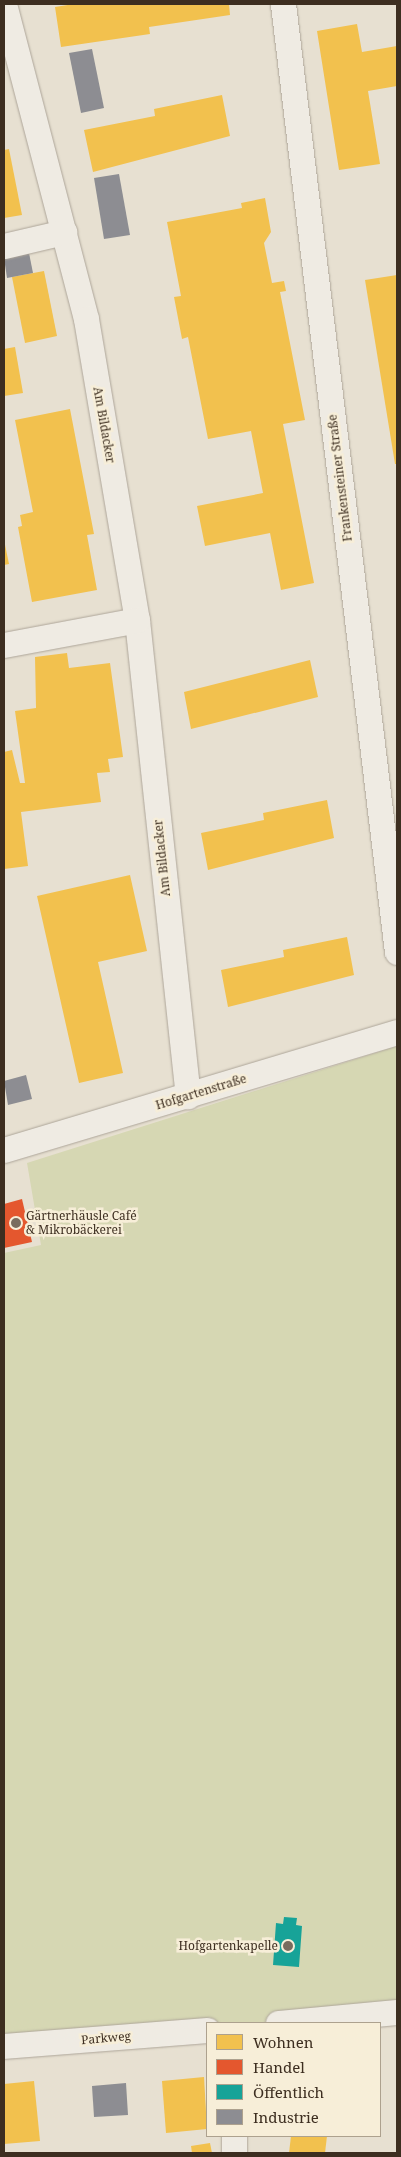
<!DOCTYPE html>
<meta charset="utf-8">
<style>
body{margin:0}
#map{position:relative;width:401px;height:2157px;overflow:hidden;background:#e7e0d1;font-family:"Noto Serif",serif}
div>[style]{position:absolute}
.green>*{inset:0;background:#d6d7b3}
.homes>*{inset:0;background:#f2c14e}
.shops>*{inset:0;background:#e4572e}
.public>*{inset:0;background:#17a398}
.industry>*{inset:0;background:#8d8d92}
.roads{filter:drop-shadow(0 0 1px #ada599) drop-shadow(0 0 1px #ada599)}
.street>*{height:25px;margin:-12.5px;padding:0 12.5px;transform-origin:12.5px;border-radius:12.5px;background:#efebe3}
.dots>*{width:14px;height:14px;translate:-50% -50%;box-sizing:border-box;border:2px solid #f7eed8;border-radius:50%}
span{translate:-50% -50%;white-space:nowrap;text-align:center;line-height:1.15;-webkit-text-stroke:5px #f7eed8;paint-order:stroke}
.street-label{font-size:12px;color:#3d2e20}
.poi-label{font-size:12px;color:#3d2e20}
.left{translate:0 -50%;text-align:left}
.right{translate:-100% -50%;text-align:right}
.frame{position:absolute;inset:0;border:5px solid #3d2e20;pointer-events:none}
.legend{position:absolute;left:206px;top:2022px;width:175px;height:115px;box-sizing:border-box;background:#f7eed8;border:1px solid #ada18e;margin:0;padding:6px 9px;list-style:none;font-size:15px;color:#3d2e20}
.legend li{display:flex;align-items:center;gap:10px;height:25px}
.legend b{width:25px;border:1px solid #ada18e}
</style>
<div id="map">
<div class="green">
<i style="clip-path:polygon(397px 1046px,397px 2012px,278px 2023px,207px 2023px,4px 2046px,4px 1253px,41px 1245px,27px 1163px)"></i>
</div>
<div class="homes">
<i style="clip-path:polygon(74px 4px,229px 4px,230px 15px,149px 27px,150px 34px,61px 47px,55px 7px)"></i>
<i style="clip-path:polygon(357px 24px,362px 52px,397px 46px,397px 86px,368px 91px,380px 164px,339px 170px,317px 31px)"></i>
<i style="clip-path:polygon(222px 95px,230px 136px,93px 172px,84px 130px,155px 116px,154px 109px)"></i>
<i style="clip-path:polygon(9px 149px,22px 215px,4px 218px,4px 150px)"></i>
<i style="clip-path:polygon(265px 198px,271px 232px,264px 243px,272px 283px,284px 281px,286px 291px,280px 292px,305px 420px,283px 424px,314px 583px,281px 590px,270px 533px,205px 546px,197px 506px,263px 493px,251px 431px,208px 439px,188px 337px,182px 339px,174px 297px,181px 296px,167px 222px,242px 208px,241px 203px)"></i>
<i style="clip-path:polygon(44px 271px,57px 336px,25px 343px,12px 277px)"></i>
<i style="clip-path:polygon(397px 275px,397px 464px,395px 464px,365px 280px)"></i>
<i style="clip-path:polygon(15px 347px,23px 393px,4px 396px,4px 349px)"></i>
<i style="clip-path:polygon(70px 409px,94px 534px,87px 535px,97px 590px,32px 602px,18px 527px,22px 526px,20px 515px,33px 512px,15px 420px)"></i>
<i style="clip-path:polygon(4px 540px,9px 564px,4px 565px)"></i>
<i style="clip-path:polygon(67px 653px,69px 668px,110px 663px,123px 757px,108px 759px,110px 772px,97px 773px,101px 802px,21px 812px,28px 866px,4px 869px,4px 752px,12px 750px,20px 783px,25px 783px,15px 711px,36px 708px,35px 657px)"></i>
<i style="clip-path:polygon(310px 660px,318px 697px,191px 729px,184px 692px)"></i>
<i style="clip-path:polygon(327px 800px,334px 838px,208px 870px,201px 833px,264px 820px,263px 813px)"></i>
<i style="clip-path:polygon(130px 875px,147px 951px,98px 962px,123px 1073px,79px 1083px,37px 896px)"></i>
<i style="clip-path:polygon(347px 937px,354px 975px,228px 1007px,221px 970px,284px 957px,283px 950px)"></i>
<i style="clip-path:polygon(204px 2077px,207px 2129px,166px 2133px,162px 2081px)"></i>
<i style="clip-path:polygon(34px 2081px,40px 2141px,4px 2144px,4px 2084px)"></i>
<i style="clip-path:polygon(291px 2136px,327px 2136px,325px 2153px,289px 2153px)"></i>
<i style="clip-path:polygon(210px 2143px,212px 2153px,192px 2153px,191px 2146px)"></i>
</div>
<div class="shops">
<i style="clip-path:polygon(22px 1199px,32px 1242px,4px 1248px,4px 1204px)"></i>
</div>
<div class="public">
<i style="clip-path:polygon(284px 1917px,297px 1918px,296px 1925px,302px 1926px,299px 1967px,273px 1965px,276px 1923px,283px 1924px)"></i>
</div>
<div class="industry">
<i style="clip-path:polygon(92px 49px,104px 108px,81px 113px,69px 53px)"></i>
<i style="clip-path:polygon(119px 174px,130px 235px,104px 239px,94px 178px)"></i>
<i style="clip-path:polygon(29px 253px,33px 273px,7px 278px,4px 258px)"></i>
<i style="clip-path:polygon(26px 1075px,32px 1099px,8px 1105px,4px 1081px)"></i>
<i style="clip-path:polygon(126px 2083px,128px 2115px,94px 2117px,92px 2086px)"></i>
</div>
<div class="roads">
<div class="street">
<i style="left:4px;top:4px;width:325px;rotate:75.4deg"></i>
<i style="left:86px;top:319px;width:305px;rotate:80.4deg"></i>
<i style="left:137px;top:620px;width:479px;rotate:83.9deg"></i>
<i style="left:283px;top:4px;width:955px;rotate:83.14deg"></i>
<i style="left:4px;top:246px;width:62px;rotate:-13.1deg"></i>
<i style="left:4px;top:645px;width:135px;rotate:-10.6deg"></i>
<i style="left:4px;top:1150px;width:410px;rotate:-16.7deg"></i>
<i style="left:278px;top:2023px;width:120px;rotate:-5.3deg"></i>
<i style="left:4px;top:2046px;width:204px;rotate:-4.5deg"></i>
<i style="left:234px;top:2153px;width:17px;rotate:-90deg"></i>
</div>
</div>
<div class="dots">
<i style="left:16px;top:1223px;background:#786c5e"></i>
<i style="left:288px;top:1946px;background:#786c5e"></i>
</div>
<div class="street-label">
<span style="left:104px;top:425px;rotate:80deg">Am Bildacker</span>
<span style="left:340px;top:478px;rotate:-97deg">Frankensteiner Straße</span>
<span style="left:162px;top:858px;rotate:-96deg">Am Bildacker</span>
<span style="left:201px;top:1092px;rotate:-17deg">Hofgartenstraße</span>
<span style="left:106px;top:2038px;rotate:-5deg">Parkweg</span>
</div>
<div class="poi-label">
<span class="left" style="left:26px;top:1223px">Gärtnerhäusle Café<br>&amp; Mikrobäckerei</span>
<span class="right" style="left:278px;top:1946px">Hofgartenkapelle</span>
</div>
<div class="frame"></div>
<ul class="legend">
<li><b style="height:14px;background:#f2c14e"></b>Wohnen</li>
<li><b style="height:14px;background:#e4572e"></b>Handel</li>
<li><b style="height:14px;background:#17a398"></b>Öffentlich</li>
<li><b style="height:14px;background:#8d8d92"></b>Industrie</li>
</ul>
</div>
